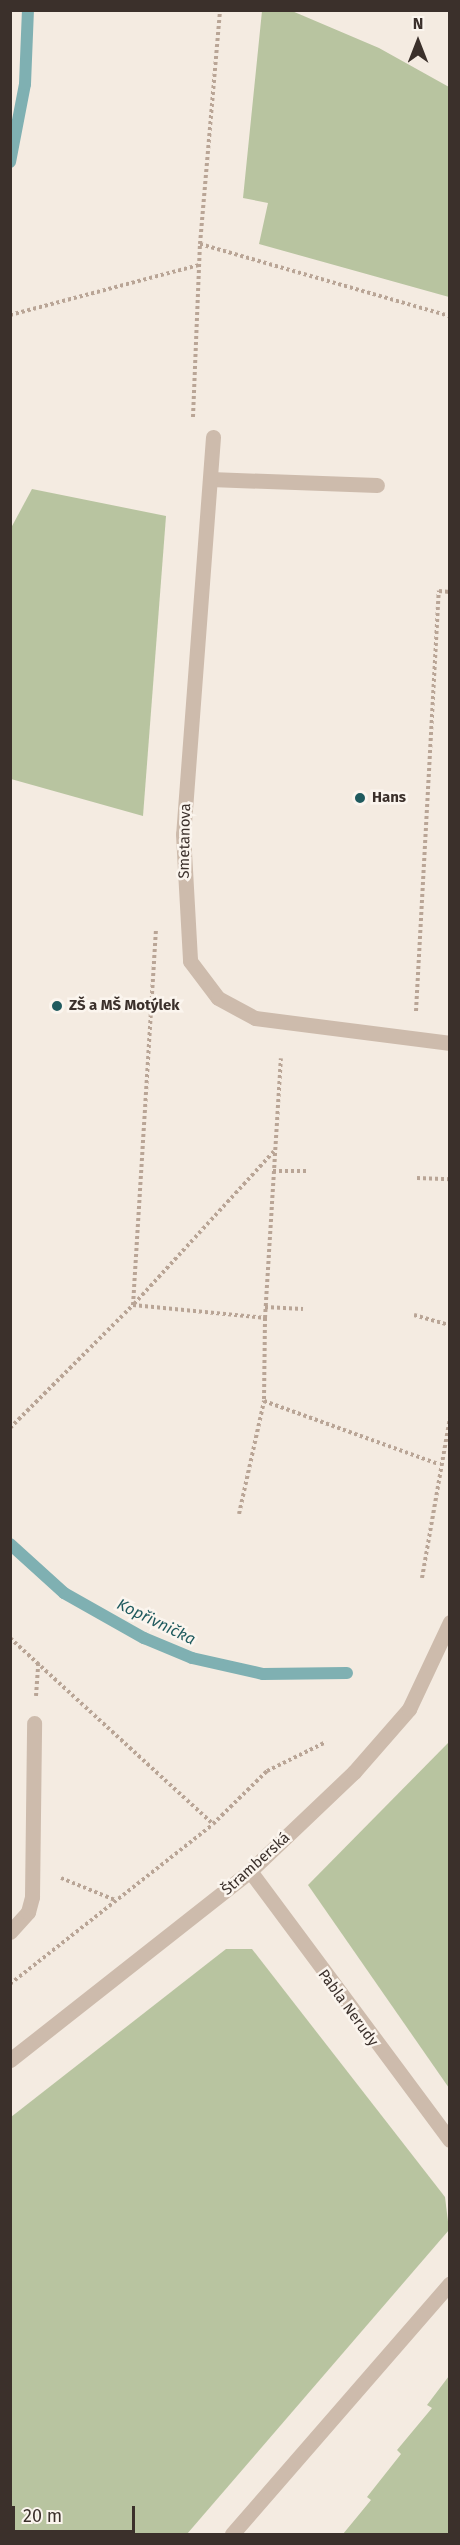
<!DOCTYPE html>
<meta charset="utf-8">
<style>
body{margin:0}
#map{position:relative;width:460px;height:2545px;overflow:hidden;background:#f4ebe1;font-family:"Fira Sans",sans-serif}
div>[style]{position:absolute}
.green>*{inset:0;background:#b8c4a0}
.stream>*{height:12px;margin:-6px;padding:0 6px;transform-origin:6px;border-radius:6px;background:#7fb0b2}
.path>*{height:4px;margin-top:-2px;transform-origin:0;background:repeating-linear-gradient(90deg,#b9a596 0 3px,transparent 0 6px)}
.lane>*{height:15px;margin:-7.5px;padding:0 7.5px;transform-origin:7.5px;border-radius:7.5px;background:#cdbbac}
.street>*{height:15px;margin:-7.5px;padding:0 7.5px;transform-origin:7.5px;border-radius:7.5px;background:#cdbbac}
.dots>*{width:16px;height:16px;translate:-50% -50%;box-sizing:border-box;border:3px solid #fbf5ee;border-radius:50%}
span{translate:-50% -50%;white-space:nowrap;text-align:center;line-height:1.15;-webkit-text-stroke:5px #fbf5ee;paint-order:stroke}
.poi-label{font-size:15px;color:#3b302b;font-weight:700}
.left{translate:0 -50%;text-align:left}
.street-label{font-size:15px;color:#3b302b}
.water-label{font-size:16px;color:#1f5a5e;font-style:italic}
.frame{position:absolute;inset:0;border:12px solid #3b302b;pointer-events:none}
.north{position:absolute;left:388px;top:12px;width:60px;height:60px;-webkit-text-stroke:4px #fbf5ee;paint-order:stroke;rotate:0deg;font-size:16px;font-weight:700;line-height:24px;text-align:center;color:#3b302b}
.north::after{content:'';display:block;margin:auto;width:21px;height:27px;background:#3b302b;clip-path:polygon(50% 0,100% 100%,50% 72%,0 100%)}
.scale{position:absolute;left:12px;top:2506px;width:123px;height:27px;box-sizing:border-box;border:3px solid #3b302b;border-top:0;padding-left:8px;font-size:18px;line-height:21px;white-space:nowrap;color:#3b302b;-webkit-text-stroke:4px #fbf5ee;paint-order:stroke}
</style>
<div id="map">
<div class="green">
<i style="clip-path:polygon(262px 11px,292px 11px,379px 48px,449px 87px,449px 297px,259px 244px,268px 203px,243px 198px)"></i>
<i style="clip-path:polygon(32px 489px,166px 516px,143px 816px,11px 779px,11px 528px)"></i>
<i style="clip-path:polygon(449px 1742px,449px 2088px,308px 1885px)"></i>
<i style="clip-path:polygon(226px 1949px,252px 1949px,445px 2197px,449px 2230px,187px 2534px,11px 2534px,11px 2117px)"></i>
<i style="clip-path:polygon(449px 2376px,449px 2534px,343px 2534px,371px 2500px,367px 2497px,401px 2454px,397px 2450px,432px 2408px,427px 2405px)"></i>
</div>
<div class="stream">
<i style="left:10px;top:162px;width:79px;rotate:-79.1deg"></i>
<i style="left:25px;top:84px;width:74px;rotate:-87.7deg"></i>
<i style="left:10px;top:1544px;width:73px;rotate:42.2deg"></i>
<i style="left:64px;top:1593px;width:92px;rotate:29.4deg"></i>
<i style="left:144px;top:1638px;width:52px;rotate:22.6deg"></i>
<i style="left:192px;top:1658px;width:73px;rotate:12.7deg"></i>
<i style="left:263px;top:1674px;width:84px;rotate:-0.7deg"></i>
</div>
<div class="path">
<i style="left:200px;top:244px;width:260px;rotate:16.1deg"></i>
<i style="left:10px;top:315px;width:196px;rotate:-14.8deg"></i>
<i style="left:193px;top:417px;width:173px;rotate:-87.7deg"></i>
<i style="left:200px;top:244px;width:235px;rotate:-85.1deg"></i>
<i style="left:416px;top:1011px;width:421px;rotate:-86.9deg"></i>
<i style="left:439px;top:591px;width:11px;rotate:5deg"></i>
<i style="left:273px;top:1171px;width:33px"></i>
<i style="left:417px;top:1178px;width:33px;rotate:2deg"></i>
<i style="left:134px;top:1304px;width:207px;rotate:-47.5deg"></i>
<i style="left:133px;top:1305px;width:133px;rotate:5.6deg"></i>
<i style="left:265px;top:1318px;width:260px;rotate:-86.5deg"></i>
<i style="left:265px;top:1307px;width:38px;rotate:3deg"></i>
<i style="left:414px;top:1315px;width:37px;rotate:16deg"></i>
<i style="left:265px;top:1318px;width:83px;rotate:90.7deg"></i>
<i style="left:264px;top:1401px;width:185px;rotate:19.9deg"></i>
<i style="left:10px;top:1428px;width:174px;rotate:-45deg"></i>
<i style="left:133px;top:1305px;width:376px;rotate:-86.5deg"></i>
<i style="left:239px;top:1514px;width:116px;rotate:-77.5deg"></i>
<i style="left:422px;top:1578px;width:163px;rotate:-80.1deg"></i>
<i style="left:10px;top:1638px;width:275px;rotate:42.5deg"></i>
<i style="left:36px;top:1696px;width:32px;rotate:-86deg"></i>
<i style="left:61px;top:1878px;width:58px;rotate:22.2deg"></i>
<i style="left:10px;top:1984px;width:258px;rotate:-38.2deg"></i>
<i style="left:213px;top:1824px;width:76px;rotate:-44.5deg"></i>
<i style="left:267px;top:1771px;width:66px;rotate:-26.2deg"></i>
</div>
<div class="lane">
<i style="left:210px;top:479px;width:167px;rotate:2.1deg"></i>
</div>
<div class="street">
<i style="left:213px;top:437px;width:398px;rotate:94.3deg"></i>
<i style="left:183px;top:834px;width:127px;rotate:86.8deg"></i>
<i style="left:190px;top:961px;width:46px;rotate:52.9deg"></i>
<i style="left:218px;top:998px;width:42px;rotate:28.4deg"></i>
<i style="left:255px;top:1018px;width:197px;rotate:7.3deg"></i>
<i style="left:250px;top:1871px;width:335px;rotate:53.4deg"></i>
<i style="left:10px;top:1932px;width:27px;rotate:-48deg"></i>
<i style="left:28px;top:1912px;width:16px;rotate:-75deg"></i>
<i style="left:32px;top:1897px;width:174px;rotate:-89.3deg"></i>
<i style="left:10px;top:2060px;width:305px;rotate:-38.2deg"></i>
<i style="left:250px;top:1871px;width:144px;rotate:-43.6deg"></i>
<i style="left:354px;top:1772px;width:84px;rotate:-48.9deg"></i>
<i style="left:409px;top:1709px;width:96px;rotate:-64.8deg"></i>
<i style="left:232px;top:2534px;width:332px;rotate:-49deg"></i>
</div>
<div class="dots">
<i style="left:360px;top:798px;background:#1f5a5e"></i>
<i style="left:57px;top:1006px;background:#1f5a5e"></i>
</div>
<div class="poi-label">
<span class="left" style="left:372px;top:798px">Hans</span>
<span class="left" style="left:69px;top:1006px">ZŠ a MŠ Motýlek</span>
</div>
<div class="street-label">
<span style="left:185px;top:841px;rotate:-89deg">Smetanova</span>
<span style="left:256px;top:1864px;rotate:-42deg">Štramberská</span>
<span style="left:348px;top:2008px;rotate:54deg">Pabla Nerudy</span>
</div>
<div class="water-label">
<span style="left:156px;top:1622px;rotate:26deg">Kopřivnička</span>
</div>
<div class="frame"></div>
<div class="north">N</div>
<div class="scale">20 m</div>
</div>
